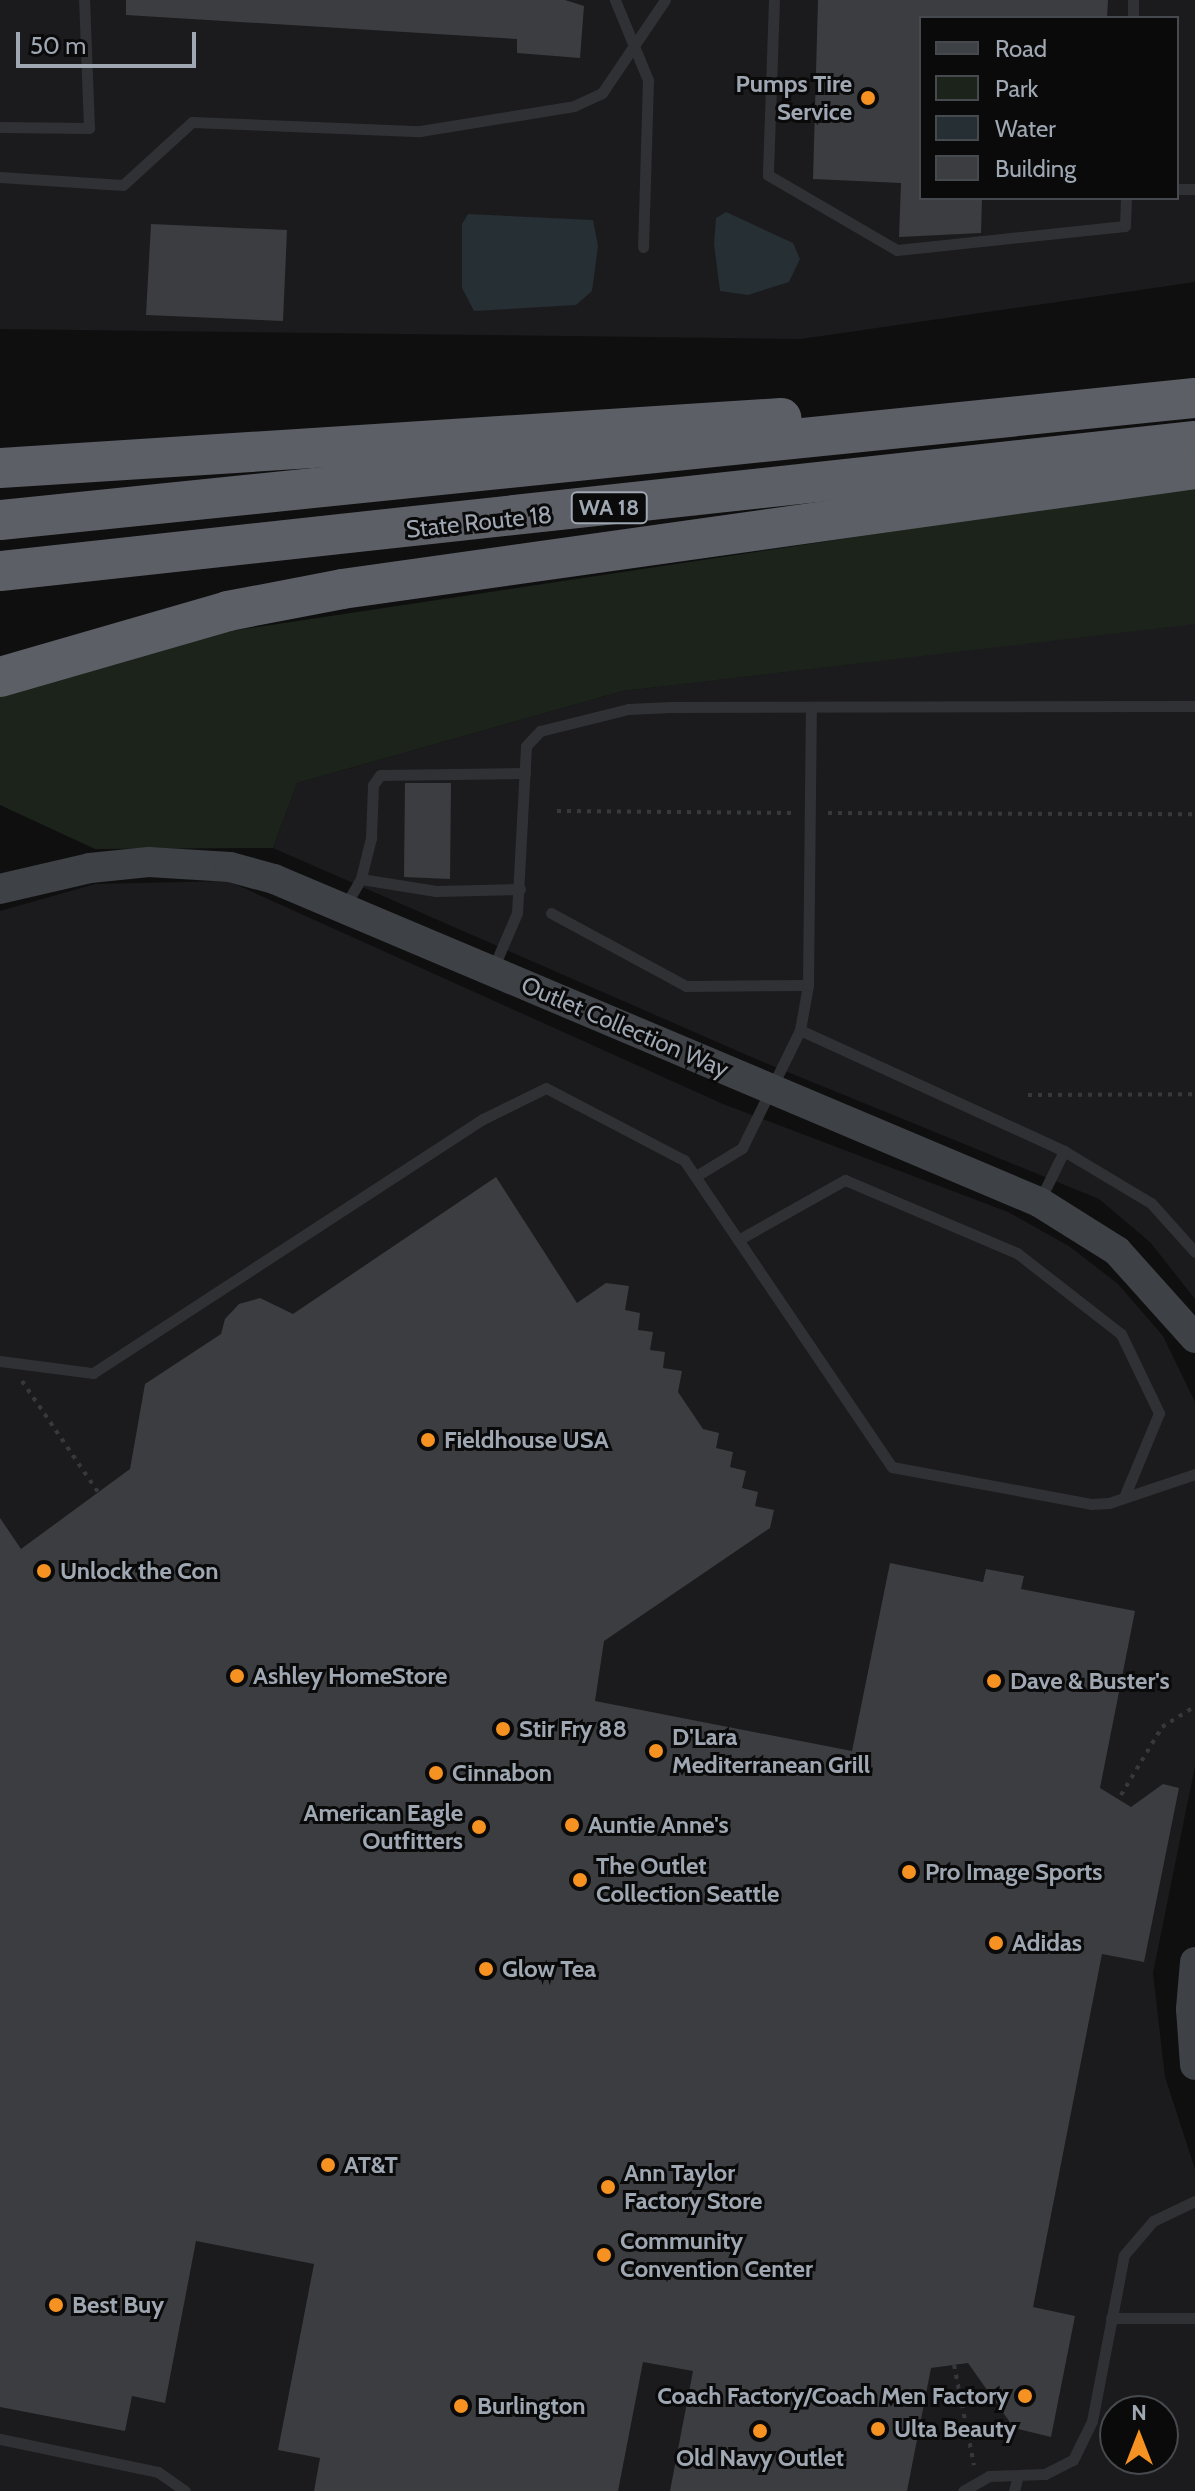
<!DOCTYPE html>
<style>
body{margin:0}
#map{position:relative;width:1195px;height:2491px;overflow:hidden;background:#0f0f10;font-family:Cabin,sans-serif}
div>[style]{position:absolute}
.built>*{inset:0;background:#1b1b1d}
.green>*{inset:0;background:#1b231b}
.water>*{inset:0;background:#252f34}
.building>*{inset:0;background:#3b3d40}
.path>*{height:4px;margin-top:-2px;transform-origin:0;background:repeating-linear-gradient(90deg,#36383c 0 4px,transparent 0 10px)}
.lane>*{height:11px;margin:-5.5px;padding:0 5.5px;transform-origin:5.5px;border-radius:5.5px;background:#303135}
.secondary>*{height:30px;margin:-15px;padding:0 15px;transform-origin:15px;border-radius:15px;background:#3e4145}
.highway>*{height:40px;margin:-20px;padding:0 20px;transform-origin:20px;border-radius:20px;background:#5c6066}
.dots>*{width:22px;height:22px;translate:-50% -50%;box-sizing:border-box;border:4px solid #0a0a0b;border-radius:50%}
span{translate:-50% -50%;white-space:nowrap;text-align:center;line-height:1.15;-webkit-text-stroke:6px #0a0a0b;paint-order:stroke}
.shield-label span{padding:2px 6px;background:#0a0a0b;border:2px solid;border-radius:6px;-webkit-text-stroke-width:0}
.shield-label{font-size:22px;color:#9fa7b2;font-weight:700}
.poi-label{font-size:24px;color:#9fa7b2;font-weight:700}
.right{translate:-100% -50%;text-align:right}
.left{translate:0 -50%;text-align:left}
.street-label{font-size:24px;color:#9fa7b2}
.legend{position:absolute;left:919px;top:16px;width:260px;height:184px;box-sizing:border-box;background:#0a0a0b;border:2px solid #46494e;margin:0;padding:10px 14px;list-style:none;font-size:24px;color:#9fa7b2}
.legend li{display:flex;align-items:center;gap:16px;height:40px}
.legend b{width:40px;border:2px solid #46494e}
.north{position:absolute;left:1099px;top:2395px;width:80px;height:80px;box-sizing:border-box;background:#0a0a0b;border:2px solid #46494e;border-radius:50%;rotate:0deg;font-size:22px;font-weight:700;line-height:32px;text-align:center;color:#9fa7b2}
.north::after{content:'';display:block;margin:auto;width:28px;height:36px;background:#f59222;clip-path:polygon(50% 0,100% 100%,50% 72%,0 100%)}
.scale{position:absolute;left:16px;top:32px;width:180px;height:36px;box-sizing:border-box;border:4px solid #9fa7b2;border-top:0;padding-left:10px;font-size:24px;line-height:28px;white-space:nowrap;color:#9fa7b2;-webkit-text-stroke:6px #0a0a0b;paint-order:stroke}
</style>
<div id="map">
<div class="built">
<i style="clip-path:polygon(evenodd,0 0,1195px 0,1195px 282px,801px 339px,0 329px,0 0,921px 18px,1177px 18px,1177px 198px,921px 198px,921px 18px)"></i>
<i style="clip-path:polygon(1195px 623px,1195px 1299px,1150px 1242px,1099px 1199px,756px 1059px,273px 848px,297px 783px,623px 691px)"></i>
<i style="clip-path:polygon(evenodd,228px 881px,723px 1104px,1008px 1212px,1069px 1246px,1118px 1284px,1163px 1336px,1195px 1402px,1195px 1766px,1153px 1973px,1165px 2077px,1195px 2169px,1195px 2491px,0 2491px,0 911px,95px 884px,228px 881px,1115px 2411px,1163px 2411px,1163px 2459px,1115px 2459px,1115px 2411px)"></i>
</div>
<div class="green">
<i style="clip-path:polygon(1195px 486px,1195px 624px,623px 691px,297px 783px,273px 848px,95px 849px,0 805px,0 696px,184px 638px)"></i>
</div>
<div class="water">
<i style="clip-path:polygon(726px 212px,793px 243px,800px 259px,789px 282px,748px 295px,720px 291px,714px 244px,716px 218px)"></i>
<i style="clip-path:polygon(468px 214px,593px 220px,598px 246px,592px 291px,576px 305px,474px 311px,462px 288px,462px 224px)"></i>
</div>
<div class="building">
<i style="clip-path:polygon(126px 0,565px 0,584px 6px,580px 58px,517px 53px,517px 39px,126px 15px)"></i>
<i style="clip-path:polygon(818px 0,1108px 0,1107px 18px,921px 18px,921px 198px,982px 198px,981px 233px,899px 237px,901px 183px,813px 179px)"></i>
<i style="clip-path:polygon(151px 224px,287px 230px,283px 321px,146px 315px)"></i>
<i style="clip-path:polygon(405px 783px,451px 783px,450px 879px,404px 877px)"></i>
<i style="clip-path:polygon(496px 1177px,577px 1303px,606px 1283px,629px 1286px,625px 1310px,640px 1313px,638px 1330px,653px 1332px,650px 1350px,665px 1352px,663px 1368px,682px 1371px,678px 1392px,703px 1429px,719px 1433px,716px 1448px,733px 1452px,730px 1467px,746px 1471px,742px 1488px,758px 1492px,755px 1506px,774px 1510px,770px 1528px,604px 1641px,595px 1701px,852px 1751px,890px 1563px,983px 1582px,986px 1569px,1024px 1576px,1021px 1589px,1135px 1611px,1100px 1788px,1131px 1807px,1163px 1784px,1179px 1788px,1144px 1962px,1102px 1954px,1033px 2307px,1075px 2316px,1051px 2437px,1014px 2428px,968px 2363px,931px 2368px,907px 2491px,670px 2491px,693px 2371px,643px 2362px,618px 2491px,314px 2491px,320px 2458px,278px 2450px,314px 2264px,196px 2241px,165px 2403px,132px 2396px,125px 2431px,0 2407px,0 1518px,21px 1549px,130px 1469px,145px 1384px,221px 1334px,225px 1319px,239px 1304px,260px 1298px,293px 1314px)"></i>
</div>
<div class="path">
<i style="left:557px;top:811px;width:238px;rotate:0.5deg"></i>
<i style="left:828px;top:813px;width:367px;rotate:0.2deg"></i>
<i style="left:1028px;top:1095px;width:167px;rotate:-0.3deg"></i>
<i style="left:22px;top:1381px;width:135px;rotate:55.6deg"></i>
<i style="left:1121px;top:1795px;width:79px;rotate:-58.9deg"></i>
<i style="left:1162px;top:1727px;width:39px;rotate:-32deg"></i>
<i style="left:954px;top:2365px;width:102px;rotate:78.7deg"></i>
</div>
<div class="lane">
<i style="left:615px;top:0;width:87px;rotate:67.6deg"></i>
<i style="left:648px;top:80px;width:167px;rotate:91.7deg"></i>
<i style="left:774px;top:0;width:175px;rotate:92deg"></i>
<i style="left:768px;top:175px;width:149px;rotate:30.2deg"></i>
<i style="left:897px;top:250px;width:229px;rotate:-6deg"></i>
<i style="left:1125px;top:226px;width:28px;rotate:-88deg"></i>
<i style="left:1133px;top:18px;width:18px;rotate:-90deg"></i>
<i style="left:0;top:127px;width:89px;rotate:0.6deg"></i>
<i style="left:89px;top:128px;width:128px;rotate:-92.2deg"></i>
<i style="left:0;top:177px;width:123px;rotate:3.7deg"></i>
<i style="left:123px;top:185px;width:93px;rotate:-42.4deg"></i>
<i style="left:192px;top:122px;width:228px;rotate:2.3deg"></i>
<i style="left:420px;top:131px;width:156px;rotate:-9.2deg"></i>
<i style="left:574px;top:106px;width:31px;rotate:-25deg"></i>
<i style="left:602px;top:93px;width:112px;rotate:-55.9deg"></i>
<i style="left:1177px;top:189px;width:18px"></i>
<i style="left:361px;top:879px;width:76px;rotate:9.1deg"></i>
<i style="left:436px;top:891px;width:84px;rotate:-1.4deg"></i>
<i style="left:344px;top:908px;width:34px;rotate:-60deg"></i>
<i style="left:361px;top:878px;width:41px;rotate:-76deg"></i>
<i style="left:371px;top:838px;width:53px;rotate:-87.8deg"></i>
<i style="left:373px;top:785px;width:12px;rotate:-55deg"></i>
<i style="left:380px;top:775px;width:145px;rotate:-0.8deg"></i>
<i style="left:551px;top:913px;width:153px;rotate:28.4deg"></i>
<i style="left:686px;top:986px;width:122px;rotate:-0.5deg"></i>
<i style="left:492px;top:971px;width:63px;rotate:-66.7deg"></i>
<i style="left:517px;top:913px;width:167px;rotate:-86.9deg"></i>
<i style="left:526px;top:746px;width:21px;rotate:-47deg"></i>
<i style="left:540px;top:731px;width:91px;rotate:-14deg"></i>
<i style="left:628px;top:709px;width:43px;rotate:-2.7deg"></i>
<i style="left:671px;top:707px;width:524px;rotate:-0.11deg"></i>
<i style="left:800px;top:1030px;width:290px;rotate:24.6deg"></i>
<i style="left:1064px;top:1151px;width:101px;rotate:30.9deg"></i>
<i style="left:1151px;top:1203px;width:66px;rotate:48.1deg"></i>
<i style="left:696px;top:1176px;width:54px;rotate:-31.3deg"></i>
<i style="left:742px;top:1148px;width:131px;rotate:-63.8deg"></i>
<i style="left:800px;top:1030px;width:46px;rotate:-79.9deg"></i>
<i style="left:808px;top:985px;width:278px;rotate:-89.4deg"></i>
<i style="left:1039px;top:1202px;width:57px;rotate:-63.9deg"></i>
<i style="left:738px;top:1240px;width:123px;rotate:-29.3deg"></i>
<i style="left:845px;top:1180px;width:187px;rotate:23deg"></i>
<i style="left:1017px;top:1253px;width:132px;rotate:37.9deg"></i>
<i style="left:1121px;top:1334px;width:88px;rotate:64.3deg"></i>
<i style="left:1159px;top:1413px;width:89px;rotate:112.5deg"></i>
<i style="left:0;top:1361px;width:94px;rotate:7.4deg"></i>
<i style="left:93px;top:1373px;width:465px;rotate:-33.1deg"></i>
<i style="left:483px;top:1119px;width:70px;rotate:-26.2deg"></i>
<i style="left:546px;top:1088px;width:156px;rotate:27.6deg"></i>
<i style="left:684px;top:1160px;width:371px;rotate:55.9deg"></i>
<i style="left:892px;top:1467px;width:202px;rotate:10.5deg"></i>
<i style="left:1091px;top:1504px;width:18px;rotate:-3deg"></i>
<i style="left:1109px;top:1503px;width:91px;rotate:-18.6deg"></i>
<i style="left:1111px;top:2318px;width:84px"></i>
<i style="left:0;top:2439px;width:161px;rotate:11.8deg"></i>
<i style="left:158px;top:2472px;width:33px;rotate:35deg"></i>
<i style="left:963px;top:2491px;width:30px;rotate:-30deg"></i>
<i style="left:989px;top:2476px;width:56px;rotate:-2deg"></i>
<i style="left:1045px;top:2474px;width:31px;rotate:-27deg"></i>
<i style="left:1073px;top:2460px;width:43px;rotate:-64deg"></i>
<i style="left:1092px;top:2421px;width:169px;rotate:-79.1deg"></i>
<i style="left:1124px;top:2255px;width:45px;rotate:-49.5deg"></i>
<i style="left:1153px;top:2221px;width:47px;rotate:-25.5deg"></i>
<i style="left:1014px;top:2491px;width:16px;rotate:-76deg"></i>
</div>
<div class="secondary">
<i style="left:0;top:889px;width:92px;rotate:-13.1deg"></i>
<i style="left:90px;top:868px;width:59px;rotate:-5.8deg"></i>
<i style="left:149px;top:862px;width:81px;rotate:3.5deg"></i>
<i style="left:230px;top:867px;width:46px;rotate:15.3deg"></i>
<i style="left:274px;top:879px;width:830px;rotate:22.89deg"></i>
<i style="left:1039px;top:1202px;width:92px;rotate:32.1deg"></i>
<i style="left:1117px;top:1251px;width:117px;rotate:48.1deg"></i>
<i style="left:1195px;top:1962px;width:47px;rotate:94.9deg"></i>
<i style="left:1191px;top:2009px;width:56px;rotate:85.9deg"></i>
</div>
<div class="highway">
<i style="left:0;top:468px;width:783px;rotate:-3.66deg"></i>
<i style="left:0;top:520px;width:1201px;rotate:-5.83deg"></i>
<i style="left:0;top:571px;width:1202px;rotate:-6.21deg"></i>
<i style="left:0;top:677px;width:237px;rotate:-16.1deg"></i>
<i style="left:228px;top:611px;width:116px;rotate:-10.9deg"></i>
<i style="left:342px;top:589px;width:861px;rotate:-8.01deg"></i>
</div>
<div class="dots">
<i style="left:868px;top:98px;background:#f59222"></i>
<i style="left:428px;top:1440px;background:#f59222"></i>
<i style="left:44px;top:1571px;background:#f59222"></i>
<i style="left:237px;top:1676px;background:#f59222"></i>
<i style="left:994px;top:1681px;background:#f59222"></i>
<i style="left:503px;top:1729px;background:#f59222"></i>
<i style="left:656px;top:1751px;background:#f59222"></i>
<i style="left:436px;top:1773px;background:#f59222"></i>
<i style="left:572px;top:1825px;background:#f59222"></i>
<i style="left:479px;top:1827px;background:#f59222"></i>
<i style="left:909px;top:1872px;background:#f59222"></i>
<i style="left:580px;top:1880px;background:#f59222"></i>
<i style="left:996px;top:1943px;background:#f59222"></i>
<i style="left:486px;top:1969px;background:#f59222"></i>
<i style="left:328px;top:2165px;background:#f59222"></i>
<i style="left:608px;top:2187px;background:#f59222"></i>
<i style="left:604px;top:2255px;background:#f59222"></i>
<i style="left:56px;top:2305px;background:#f59222"></i>
<i style="left:1025px;top:2396px;background:#f59222"></i>
<i style="left:461px;top:2406px;background:#f59222"></i>
<i style="left:878px;top:2429px;background:#f59222"></i>
<i style="left:760px;top:2431px;background:#f59222"></i>
</div>
<div class="shield-label">
<span style="left:609px;top:508px">WA 18</span>
</div>
<div class="poi-label">
<span class="right" style="left:852px;top:98px">Pumps Tire<br>Service</span>
<span class="left" style="left:444px;top:1440px">Fieldhouse USA</span>
<span class="left" style="left:60px;top:1571px">Unlock the Con</span>
<span class="left" style="left:253px;top:1676px">Ashley HomeStore</span>
<span class="left" style="left:1010px;top:1681px">Dave &amp; Buster's</span>
<span class="left" style="left:519px;top:1729px">Stir Fry 88</span>
<span class="left" style="left:672px;top:1751px">D'Lara<br>Mediterranean Grill</span>
<span class="left" style="left:452px;top:1773px">Cinnabon</span>
<span class="right" style="left:463px;top:1827px">American Eagle<br>Outfitters</span>
<span class="left" style="left:588px;top:1825px">Auntie Anne's</span>
<span class="left" style="left:596px;top:1880px">The Outlet<br>Collection Seattle</span>
<span class="left" style="left:925px;top:1872px">Pro Image Sports</span>
<span class="left" style="left:1012px;top:1943px">Adidas</span>
<span class="left" style="left:502px;top:1969px">Glow Tea</span>
<span class="left" style="left:344px;top:2165px">AT&amp;T</span>
<span class="left" style="left:624px;top:2187px">Ann Taylor<br>Factory Store</span>
<span class="left" style="left:620px;top:2255px">Community<br>Convention Center</span>
<span class="left" style="left:72px;top:2305px">Best Buy</span>
<span class="right" style="left:1009px;top:2396px">Coach Factory/Coach Men Factory</span>
<span class="left" style="left:477px;top:2406px">Burlington</span>
<span class="left" style="left:894px;top:2429px">Ulta Beauty</span>
<span style="left:760px;top:2458px">Old Navy Outlet</span>
</div>
<div class="street-label">
<span style="left:479px;top:522px;rotate:-6deg">State Route 18</span>
<span style="left:625px;top:1027px;rotate:23deg">Outlet Collection Way</span>
</div>
<ul class="legend">
<li><b style="height:10px;background:#3e4145"></b>Road</li>
<li><b style="height:22px;background:#1b231b"></b>Park</li>
<li><b style="height:22px;background:#252f34"></b>Water</li>
<li><b style="height:22px;background:#3b3d40"></b>Building</li>
</ul>
<div class="north">N</div>
<div class="scale">50 m</div>
</div>
